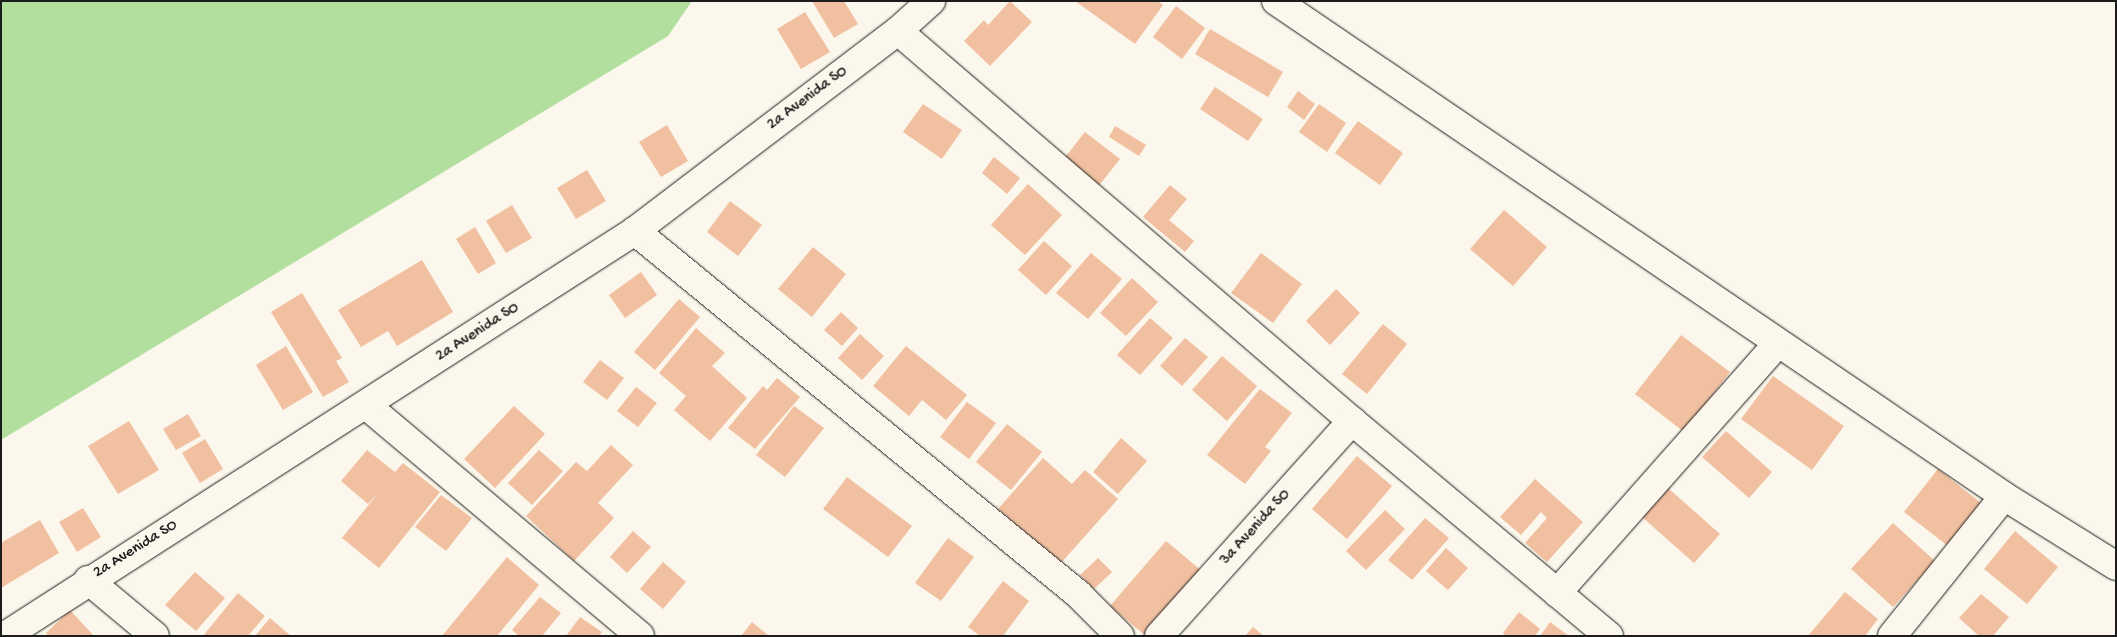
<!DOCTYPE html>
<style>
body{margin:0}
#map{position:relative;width:2117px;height:637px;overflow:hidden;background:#fbf7ec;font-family:"Gochi Hand",sans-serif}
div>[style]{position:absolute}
.green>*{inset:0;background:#b2df9e}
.building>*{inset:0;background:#f0c0a0}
.roads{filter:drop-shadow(0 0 1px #1c1c1c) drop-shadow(0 0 1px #1c1c1c)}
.minor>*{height:28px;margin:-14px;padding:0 14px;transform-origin:14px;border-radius:14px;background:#fbf7ec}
span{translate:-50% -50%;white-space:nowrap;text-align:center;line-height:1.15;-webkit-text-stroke:4px #fbf7ec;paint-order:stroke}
.street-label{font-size:16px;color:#1c1c1c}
.frame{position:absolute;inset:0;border:2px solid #1c1c1c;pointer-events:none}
</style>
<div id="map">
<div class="green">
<i style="clip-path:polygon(1px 1px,692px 1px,668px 36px,1px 440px)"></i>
</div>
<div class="building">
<i style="clip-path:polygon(812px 1px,844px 1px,858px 24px,834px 38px)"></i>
<i style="clip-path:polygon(1010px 1px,1032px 22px,990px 66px,964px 41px,984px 20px,988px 25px)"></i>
<i style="clip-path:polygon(1075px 1px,1158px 1px,1163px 5px,1135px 44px)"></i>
<i style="clip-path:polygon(1176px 6px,1205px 28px,1182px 59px,1153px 37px)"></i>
<i style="clip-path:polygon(805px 12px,830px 52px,801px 69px,777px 29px)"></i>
<i style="clip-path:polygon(1210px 29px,1283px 72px,1268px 97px,1195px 54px)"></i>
<i style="clip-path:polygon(1215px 87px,1263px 119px,1248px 141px,1200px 109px)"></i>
<i style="clip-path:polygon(1298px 91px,1315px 104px,1304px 120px,1287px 107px)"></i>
<i style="clip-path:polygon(923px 104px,962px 130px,942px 159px,903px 132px)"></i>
<i style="clip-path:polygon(1319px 104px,1346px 123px,1327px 152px,1299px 132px)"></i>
<i style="clip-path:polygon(1358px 121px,1403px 153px,1380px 185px,1335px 153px)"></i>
<i style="clip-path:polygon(667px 125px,688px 161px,661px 177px,639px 142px)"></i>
<i style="clip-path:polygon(1115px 126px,1146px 145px,1139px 156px,1109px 137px)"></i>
<i style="clip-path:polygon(1085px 132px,1120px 159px,1097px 188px,1062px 161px)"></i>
<i style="clip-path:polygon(994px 157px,1020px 178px,1007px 194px,982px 173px)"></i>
<i style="clip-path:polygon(587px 170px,606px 201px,576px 219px,557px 188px)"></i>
<i style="clip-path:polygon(1028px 184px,1062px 215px,1025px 255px,991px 225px)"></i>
<i style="clip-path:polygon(1170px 185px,1187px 199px,1169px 220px,1194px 241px,1185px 252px,1143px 217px)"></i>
<i style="clip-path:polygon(730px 201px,762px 225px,738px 256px,707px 232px)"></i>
<i style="clip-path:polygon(512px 205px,532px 238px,506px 253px,486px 221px)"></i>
<i style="clip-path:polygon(1504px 210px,1547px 247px,1513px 286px,1470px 249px)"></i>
<i style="clip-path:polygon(475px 227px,496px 263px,478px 274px,456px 239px)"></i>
<i style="clip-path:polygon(1044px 241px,1072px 266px,1046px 295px,1018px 270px)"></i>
<i style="clip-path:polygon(813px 247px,846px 274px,812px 317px,778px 289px)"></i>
<i style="clip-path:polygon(1091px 253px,1122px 279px,1088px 319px,1056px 293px)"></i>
<i style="clip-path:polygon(1261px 253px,1302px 284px,1273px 323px,1231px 293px)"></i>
<i style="clip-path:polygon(422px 260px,453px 312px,397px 346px,388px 331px,361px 347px,338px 310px)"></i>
<i style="clip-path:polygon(641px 272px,657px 295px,625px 318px,609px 295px)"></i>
<i style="clip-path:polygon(1132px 278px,1158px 302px,1126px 336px,1100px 313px)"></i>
<i style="clip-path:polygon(1336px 289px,1360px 313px,1330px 345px,1306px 321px)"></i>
<i style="clip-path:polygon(302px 293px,342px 358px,336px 361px,349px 382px,323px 397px,271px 312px)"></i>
<i style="clip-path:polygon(679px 299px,700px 317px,655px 370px,634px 352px)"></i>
<i style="clip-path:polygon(841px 312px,858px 328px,842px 346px,824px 330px)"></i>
<i style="clip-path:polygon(1150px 318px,1173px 338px,1140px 375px,1117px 355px)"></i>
<i style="clip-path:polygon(1383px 324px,1407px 344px,1367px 394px,1342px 374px)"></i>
<i style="clip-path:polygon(696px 328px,725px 353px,712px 366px,747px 398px,710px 441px,674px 410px,686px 396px,659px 373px)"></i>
<i style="clip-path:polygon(860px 334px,884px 356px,862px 380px,838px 358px)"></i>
<i style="clip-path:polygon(1681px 335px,1730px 372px,1684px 432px,1635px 394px)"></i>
<i style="clip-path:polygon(1185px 338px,1208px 357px,1182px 386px,1160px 366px)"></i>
<i style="clip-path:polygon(286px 346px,313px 392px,283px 410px,256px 365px)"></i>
<i style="clip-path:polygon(906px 346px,967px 395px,946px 420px,922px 400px,909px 416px,873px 386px)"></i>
<i style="clip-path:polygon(1222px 356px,1257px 386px,1227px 421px,1192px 390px)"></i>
<i style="clip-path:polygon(600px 360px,624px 378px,607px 400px,583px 382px)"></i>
<i style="clip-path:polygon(1773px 376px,1844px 426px,1812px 470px,1741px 419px)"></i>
<i style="clip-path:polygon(777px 378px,800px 397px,755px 449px,728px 428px,763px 386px,767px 390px)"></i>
<i style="clip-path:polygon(636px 387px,657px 403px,638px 427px,617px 411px)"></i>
<i style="clip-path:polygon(1260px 389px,1292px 413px,1265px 447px,1271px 451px,1245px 484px,1207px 455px)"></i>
<i style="clip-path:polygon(967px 402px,996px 423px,969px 459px,940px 437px)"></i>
<i style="clip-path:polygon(514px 406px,545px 434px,495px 488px,464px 459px)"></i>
<i style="clip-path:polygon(794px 406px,824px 428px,785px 477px,756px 455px)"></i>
<i style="clip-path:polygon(188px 414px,201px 436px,176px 450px,163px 429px)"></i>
<i style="clip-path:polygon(129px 421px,159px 470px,118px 494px,88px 446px)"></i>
<i style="clip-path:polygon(1007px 424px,1042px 452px,1011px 490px,976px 462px)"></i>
<i style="clip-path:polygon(1726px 431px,1772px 472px,1749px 498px,1702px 457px)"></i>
<i style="clip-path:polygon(1121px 438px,1147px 461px,1118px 494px,1093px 472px)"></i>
<i style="clip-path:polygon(205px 439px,223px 469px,200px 483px,182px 453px)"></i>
<i style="clip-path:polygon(611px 445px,633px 465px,598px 503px,614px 518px,574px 561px,526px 516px,576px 462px,587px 471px)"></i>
<i style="clip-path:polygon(367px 450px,395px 472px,403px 463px,440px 492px,379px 568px,342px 538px,379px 492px,368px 504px,341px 481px)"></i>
<i style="clip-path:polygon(539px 450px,563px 471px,532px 505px,508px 483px)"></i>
<i style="clip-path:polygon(1357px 456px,1392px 486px,1347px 539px,1312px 509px)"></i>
<i style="clip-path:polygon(1043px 458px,1072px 484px,1085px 470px,1118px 499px,1061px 563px,998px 509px)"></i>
<i style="clip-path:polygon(1938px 469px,1986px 507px,1952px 549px,1904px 512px)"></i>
<i style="clip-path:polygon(847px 477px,912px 526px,888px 557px,823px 509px)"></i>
<i style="clip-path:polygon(1535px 479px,1583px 522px,1547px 562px,1525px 543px,1547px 518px,1541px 512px,1521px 535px,1500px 517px)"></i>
<i style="clip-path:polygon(1668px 488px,1720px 534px,1694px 563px,1642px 517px)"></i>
<i style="clip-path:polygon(441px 495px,472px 518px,446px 551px,415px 527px)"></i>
<i style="clip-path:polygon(83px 508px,101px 537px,77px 552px,59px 522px)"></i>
<i style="clip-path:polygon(1385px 510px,1405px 529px,1366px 570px,1346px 551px)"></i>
<i style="clip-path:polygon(1425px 518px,1449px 538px,1412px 580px,1388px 560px)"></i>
<i style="clip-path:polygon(40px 520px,59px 553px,1px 588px,1px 543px)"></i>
<i style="clip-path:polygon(1893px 523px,1935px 561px,1893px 607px,1851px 569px)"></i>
<i style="clip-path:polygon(633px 531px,651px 547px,627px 573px,610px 557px)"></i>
<i style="clip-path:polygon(2015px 531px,2058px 567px,2027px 604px,1984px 569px)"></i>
<i style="clip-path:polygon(948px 538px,974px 557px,941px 601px,915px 583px)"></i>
<i style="clip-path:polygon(1166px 541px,1202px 571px,1146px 636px,1110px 606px)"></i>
<i style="clip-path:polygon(1446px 548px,1468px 568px,1448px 590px,1426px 571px)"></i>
<i style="clip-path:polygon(507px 557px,539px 585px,497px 636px,442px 636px)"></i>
<i style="clip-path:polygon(1098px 558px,1112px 572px,1094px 589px,1080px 575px)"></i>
<i style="clip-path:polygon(663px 562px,686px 582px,663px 609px,640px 589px)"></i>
<i style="clip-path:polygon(195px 572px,225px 598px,196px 631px,165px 605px)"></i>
<i style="clip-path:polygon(1003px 581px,1029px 601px,1003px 636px,980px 636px,968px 627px)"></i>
<i style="clip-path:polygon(1845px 592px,1878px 619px,1865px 636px,1808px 636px)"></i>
<i style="clip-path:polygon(238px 593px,265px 616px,248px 636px,203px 636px)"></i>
<i style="clip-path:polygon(1981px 594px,2009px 617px,1993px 636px,1979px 636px,1959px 618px)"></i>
<i style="clip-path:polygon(540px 597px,561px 613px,542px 636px,519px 636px,512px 630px)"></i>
<i style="clip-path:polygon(70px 610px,94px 636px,49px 636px,46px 633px)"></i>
<i style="clip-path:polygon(1519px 612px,1540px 629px,1535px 636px,1506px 636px,1503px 633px)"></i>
<i style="clip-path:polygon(580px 617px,602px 632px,599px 636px,566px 636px)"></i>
<i style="clip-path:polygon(270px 618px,291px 636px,255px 636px)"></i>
<i style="clip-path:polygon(752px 622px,769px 636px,741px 636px)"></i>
<i style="clip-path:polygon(1550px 622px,1569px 636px,1540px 636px)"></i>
<i style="clip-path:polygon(1253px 627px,1264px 636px,1245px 636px)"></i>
</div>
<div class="roads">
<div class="minor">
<i style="left:1276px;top:1px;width:880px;rotate:34.21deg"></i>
<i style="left:2004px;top:496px;width:132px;rotate:32deg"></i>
<i style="left:898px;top:31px;width:599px;rotate:40.66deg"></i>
<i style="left:1352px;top:421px;width:335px;rotate:39.9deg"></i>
<i style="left:635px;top:231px;width:573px;rotate:39.33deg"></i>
<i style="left:1078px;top:594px;width:59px;rotate:45deg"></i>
<i style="left:366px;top:405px;width:358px;rotate:40.1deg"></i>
<i style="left:88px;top:580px;width:87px;rotate:39.9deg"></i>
<i style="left:1557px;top:593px;width:332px;rotate:-48.5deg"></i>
<i style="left:5px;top:636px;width:749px;rotate:-32.74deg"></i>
<i style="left:635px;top:231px;width:330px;rotate:-37.3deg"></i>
<i style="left:898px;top:31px;width:45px;rotate:-42.3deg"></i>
<i style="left:1159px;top:636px;width:289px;rotate:-48.1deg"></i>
<i style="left:1892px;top:636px;width:179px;rotate:-51.3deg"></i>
</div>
</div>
<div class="street-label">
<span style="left:808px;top:99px;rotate:-37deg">2a Avenida SO</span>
<span style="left:478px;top:333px;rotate:-33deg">2a Avenida SO</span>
<span style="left:1256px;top:528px;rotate:-48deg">3a Avenida SO</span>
<span style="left:136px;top:550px;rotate:-32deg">2a Avenida SO</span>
</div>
<div class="frame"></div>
</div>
